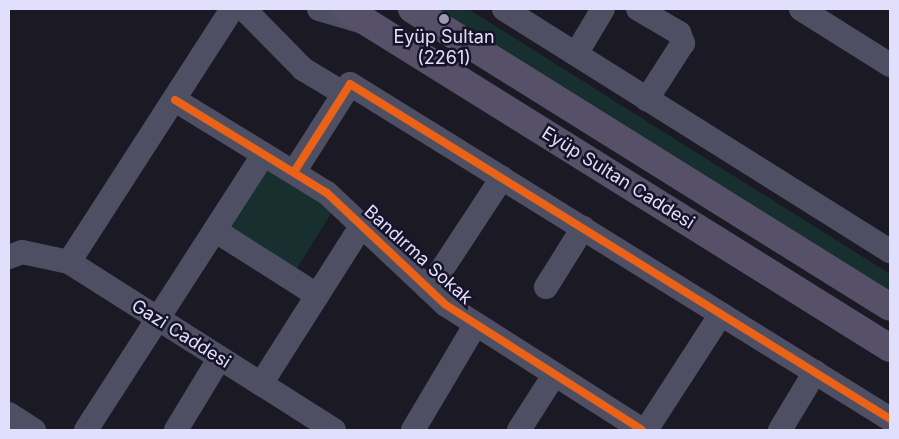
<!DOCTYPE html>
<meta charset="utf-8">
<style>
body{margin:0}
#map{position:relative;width:899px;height:439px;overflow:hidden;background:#1a1924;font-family:Inter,sans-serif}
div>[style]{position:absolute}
.green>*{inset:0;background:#172f2f}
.minor>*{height:24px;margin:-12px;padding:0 12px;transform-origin:12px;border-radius:12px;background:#4f4f64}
.major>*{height:28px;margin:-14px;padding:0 14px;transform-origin:14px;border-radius:14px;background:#565068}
.cycleway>*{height:8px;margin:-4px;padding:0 4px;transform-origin:4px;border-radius:4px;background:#ea6118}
.dots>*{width:14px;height:14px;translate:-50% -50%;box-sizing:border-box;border:2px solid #171429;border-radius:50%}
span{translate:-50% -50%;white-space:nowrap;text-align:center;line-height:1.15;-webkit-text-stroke:5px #171429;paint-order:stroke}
.poi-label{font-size:18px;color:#e2dffc}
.street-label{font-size:18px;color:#e2dffc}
.frame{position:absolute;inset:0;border:10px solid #e2dffc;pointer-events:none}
</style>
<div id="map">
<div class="green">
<i style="clip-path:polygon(434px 9px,468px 9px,890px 274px,890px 294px)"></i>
<i style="clip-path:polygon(265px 164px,335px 207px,295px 272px,226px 229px)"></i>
</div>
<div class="minor">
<i style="left:319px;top:9px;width:46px;rotate:16.5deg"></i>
<i style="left:504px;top:9px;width:456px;rotate:32.1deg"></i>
<i style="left:638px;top:9px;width:48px;rotate:30.3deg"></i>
<i style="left:679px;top:33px;width:11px;rotate:68deg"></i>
<i style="left:683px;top:43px;width:67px;rotate:122.7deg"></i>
<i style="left:801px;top:9px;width:105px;rotate:32.2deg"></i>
<i style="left:245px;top:10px;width:83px;rotate:45.5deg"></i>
<i style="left:303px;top:69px;width:47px;rotate:31deg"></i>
<i style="left:576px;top:54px;width:52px;rotate:-59deg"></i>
<i style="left:175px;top:100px;width:178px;rotate:31.5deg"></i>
<i style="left:327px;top:193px;width:163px;rotate:43.3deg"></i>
<i style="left:446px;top:305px;width:232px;rotate:32.5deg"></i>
<i style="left:294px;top:172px;width:104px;rotate:-57.5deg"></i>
<i style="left:350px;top:84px;width:635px;rotate:31.81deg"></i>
<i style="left:216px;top:231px;width:120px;rotate:32.4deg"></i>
<i style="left:9px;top:257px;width:14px;rotate:-21deg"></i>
<i style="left:22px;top:252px;width:48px;rotate:12deg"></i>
<i style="left:69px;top:262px;width:314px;rotate:32.4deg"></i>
<i style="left:69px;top:262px;width:301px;rotate:-57.2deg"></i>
<i style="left:546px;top:287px;width:70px;rotate:-57.9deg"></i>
<i style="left:429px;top:289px;width:133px;rotate:-56.7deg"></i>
<i style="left:261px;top:384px;width:188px;rotate:-57.6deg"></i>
<i style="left:9px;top:414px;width:30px;rotate:33deg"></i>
<i style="left:86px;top:430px;width:328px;rotate:-57.2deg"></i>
<i style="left:176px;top:430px;width:83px;rotate:-58.8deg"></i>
<i style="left:413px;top:430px;width:123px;rotate:-59.3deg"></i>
<i style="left:519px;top:430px;width:65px;rotate:-57.5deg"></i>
<i style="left:646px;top:430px;width:138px;rotate:-57.1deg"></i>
<i style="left:780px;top:430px;width:68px;rotate:-58.9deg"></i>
</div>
<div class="major">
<i style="left:346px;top:9px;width:641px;rotate:31.93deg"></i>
<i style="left:412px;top:9px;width:563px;rotate:31.94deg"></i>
</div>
<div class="cycleway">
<i style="left:175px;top:100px;width:178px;rotate:31.5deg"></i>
<i style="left:327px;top:193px;width:163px;rotate:43.3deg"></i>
<i style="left:446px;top:305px;width:232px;rotate:32.5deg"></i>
<i style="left:294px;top:172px;width:104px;rotate:-57.5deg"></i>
<i style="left:350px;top:84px;width:635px;rotate:31.81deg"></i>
</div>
<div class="dots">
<i style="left:444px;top:19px;background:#9c9ab0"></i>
</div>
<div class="poi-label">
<span style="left:444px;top:48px">Eyüp Sultan<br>(2261)</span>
</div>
<div class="street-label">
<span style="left:618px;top:178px;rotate:32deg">Eyüp Sultan Caddesi</span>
<span style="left:418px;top:255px;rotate:42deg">Bandırma Sokak</span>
<span style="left:181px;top:334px;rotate:32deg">Gazi Caddesi</span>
</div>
<div class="frame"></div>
</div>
